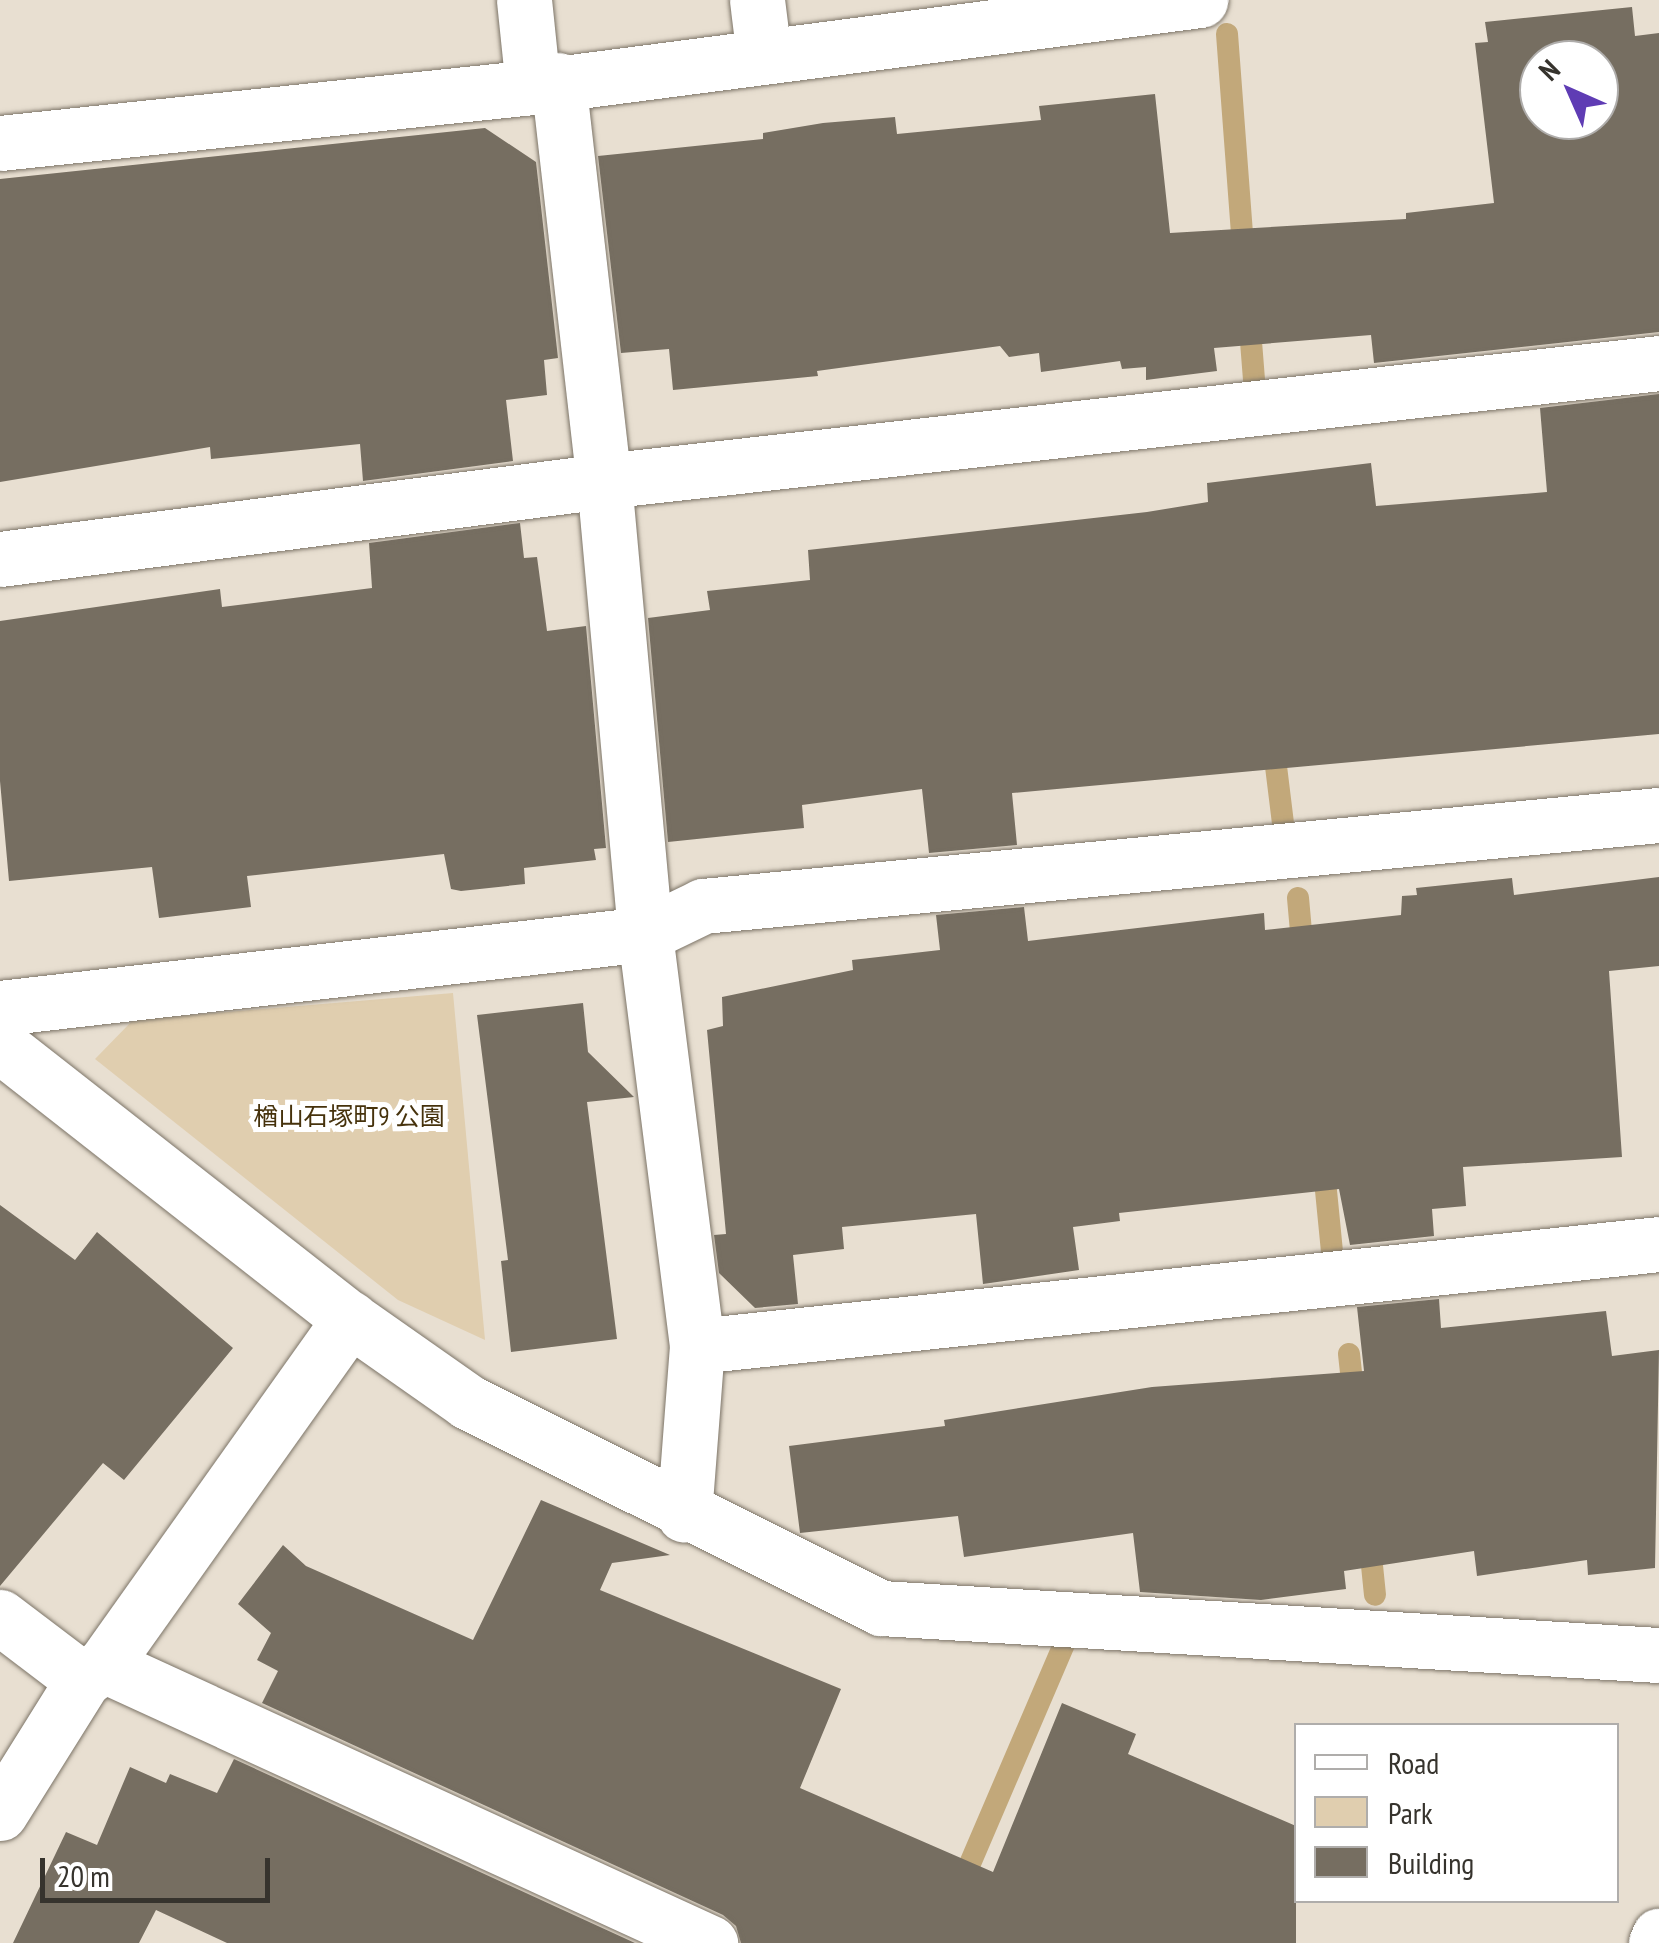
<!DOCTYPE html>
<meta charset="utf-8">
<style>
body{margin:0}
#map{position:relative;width:1659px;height:1943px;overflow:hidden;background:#e8dfd1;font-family:"PT Sans Narrow","Noto Sans JP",sans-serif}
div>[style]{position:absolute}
.green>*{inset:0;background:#e0ceaf}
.stream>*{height:22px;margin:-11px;padding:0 11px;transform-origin:11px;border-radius:11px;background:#c2a87a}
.building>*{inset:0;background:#766e61}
.roads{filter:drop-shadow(0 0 2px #7c7467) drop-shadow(0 0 2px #7c7467)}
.minor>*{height:55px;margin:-27.5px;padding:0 27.5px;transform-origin:27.5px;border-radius:27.5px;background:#fff}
span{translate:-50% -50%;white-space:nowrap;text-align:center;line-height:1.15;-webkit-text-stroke:10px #fff;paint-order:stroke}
.park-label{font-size:25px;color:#46320c}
.legend{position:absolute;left:1294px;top:1723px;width:325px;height:180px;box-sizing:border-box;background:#fff;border:2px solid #afadab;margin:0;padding:12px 18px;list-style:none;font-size:30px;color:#36332d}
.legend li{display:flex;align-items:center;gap:20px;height:50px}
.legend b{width:50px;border:2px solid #afadab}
.north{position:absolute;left:1519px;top:40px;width:100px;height:100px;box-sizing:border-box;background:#fff;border:2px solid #afadab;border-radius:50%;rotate:315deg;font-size:28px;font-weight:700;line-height:40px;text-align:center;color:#36332d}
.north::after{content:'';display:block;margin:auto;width:35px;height:45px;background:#5f3cb4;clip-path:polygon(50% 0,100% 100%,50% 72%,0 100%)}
.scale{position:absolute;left:40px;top:1858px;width:230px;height:45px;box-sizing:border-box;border:5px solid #36332d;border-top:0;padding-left:12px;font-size:30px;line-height:35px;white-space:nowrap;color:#36332d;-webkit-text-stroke:8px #fff;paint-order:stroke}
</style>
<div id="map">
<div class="green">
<i style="clip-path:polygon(453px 993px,485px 1340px,398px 1300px,95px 1059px,133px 1020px)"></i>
</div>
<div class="stream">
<i style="left:1227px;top:34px;width:227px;rotate:85.7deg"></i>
<i style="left:1249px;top:316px;width:76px;rotate:85.5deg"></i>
<i style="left:1273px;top:742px;width:91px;rotate:83deg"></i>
<i style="left:1298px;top:898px;width:56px;rotate:84.9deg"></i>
<i style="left:1323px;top:1160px;width:102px;rotate:84.4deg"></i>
<i style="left:1349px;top:1354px;width:46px;rotate:83.8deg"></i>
<i style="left:1369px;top:1536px;width:59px;rotate:84.2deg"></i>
<i style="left:936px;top:1943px;width:325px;rotate:-66.8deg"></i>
</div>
<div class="building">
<i style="clip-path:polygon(evenodd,1632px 7px,1635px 36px,1659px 33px,1659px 332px,1374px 363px,1371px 335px,1214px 348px,1217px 371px,1146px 380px,1146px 367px,1122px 369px,1120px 361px,1041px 372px,1039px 353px,1009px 357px,1000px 346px,817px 371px,818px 376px,673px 390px,669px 349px,621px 353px,598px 156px,763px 139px,763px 133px,823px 123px,895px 117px,897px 134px,1041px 120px,1039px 106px,1155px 94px,1170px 233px,1406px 219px,1406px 213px,1494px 203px,1475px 43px,1488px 42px,1485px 22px,1632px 7px,1539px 60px,1599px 60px,1599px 120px,1539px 120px,1539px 60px)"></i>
<i style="clip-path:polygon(485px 128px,536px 162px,558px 358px,544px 360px,547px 395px,506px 400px,513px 461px,363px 481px,360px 444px,211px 459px,210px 447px,0 482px,0 179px)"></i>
<i style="clip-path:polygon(1659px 394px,1659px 734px,1012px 793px,1017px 845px,929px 853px,922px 789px,802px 805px,804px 828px,668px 842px,648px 618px,710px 610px,707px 591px,810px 580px,808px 550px,1147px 512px,1208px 502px,1207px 483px,1371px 463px,1376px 506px,1547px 492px,1540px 408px)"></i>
<i style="clip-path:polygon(520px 523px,524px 558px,537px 557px,547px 631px,586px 626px,606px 848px,594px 849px,596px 860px,524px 868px,525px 884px,461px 891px,451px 889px,444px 854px,247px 876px,251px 907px,159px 918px,152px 867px,9px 881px,0 781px,0 621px,220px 589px,222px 607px,372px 588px,369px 543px)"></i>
<i style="clip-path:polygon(1659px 877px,1659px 966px,1609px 971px,1622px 1157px,1463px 1167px,1466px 1206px,1432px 1209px,1434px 1236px,1350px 1245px,1339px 1189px,1119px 1213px,1120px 1221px,1073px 1227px,1079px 1270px,983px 1284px,976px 1214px,842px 1227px,844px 1249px,793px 1255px,798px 1304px,755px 1308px,719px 1273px,714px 1235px,726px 1234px,707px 1030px,723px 1026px,722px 997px,853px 970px,852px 960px,940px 950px,936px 915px,1024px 907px,1028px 941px,1264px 913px,1265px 930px,1401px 915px,1402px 896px,1417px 895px,1416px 888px,1512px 878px,1514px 895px)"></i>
<i style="clip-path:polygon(583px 1003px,588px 1052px,634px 1097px,587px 1102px,617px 1339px,511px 1352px,501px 1261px,508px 1260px,477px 1015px)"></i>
<i style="clip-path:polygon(0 1205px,75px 1260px,97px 1232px,233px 1348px,124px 1480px,103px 1463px,0 1586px)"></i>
<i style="clip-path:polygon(1439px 1299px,1441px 1328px,1606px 1311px,1612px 1356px,1659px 1350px,1655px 1568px,1588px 1575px,1587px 1560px,1477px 1576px,1474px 1551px,1344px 1571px,1346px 1589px,1261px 1600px,1140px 1592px,1133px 1533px,964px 1557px,958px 1516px,800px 1533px,789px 1446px,945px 1426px,944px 1420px,1152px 1387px,1364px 1371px,1357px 1307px)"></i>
<i style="clip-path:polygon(541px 1500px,670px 1555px,612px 1563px,600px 1590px,841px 1689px,800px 1788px,993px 1872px,1062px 1703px,1136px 1734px,1128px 1754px,1296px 1826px,1296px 1943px,741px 1943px,736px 1926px,723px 1915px,262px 1703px,278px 1671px,257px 1660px,271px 1633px,238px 1604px,283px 1545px,306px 1566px,473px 1640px)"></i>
<i style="clip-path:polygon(234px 1759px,635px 1943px,227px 1943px,156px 1910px,139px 1943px,13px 1943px,66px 1832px,97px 1845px,130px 1767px,166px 1783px,170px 1774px,217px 1793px)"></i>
</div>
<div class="roads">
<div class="minor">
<i style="left:524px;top:0;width:87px;rotate:84.1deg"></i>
<i style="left:757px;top:0;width:56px;rotate:82.9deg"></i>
<i style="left:558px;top:80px;width:404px;rotate:83.5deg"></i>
<i style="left:604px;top:481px;width:455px;rotate:84.8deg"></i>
<i style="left:645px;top:934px;width:415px;rotate:82.8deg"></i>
<i style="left:697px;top:1346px;width:169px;rotate:94.4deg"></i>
<i style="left:0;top:143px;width:536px;rotate:-6deg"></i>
<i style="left:533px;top:87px;width:673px;rotate:-7.43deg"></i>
<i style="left:0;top:559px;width:609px;rotate:-7.36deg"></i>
<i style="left:604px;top:481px;width:1062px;rotate:-6.38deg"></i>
<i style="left:0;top:1008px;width:649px;rotate:-6.54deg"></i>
<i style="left:645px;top:934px;width:64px;rotate:-25.8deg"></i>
<i style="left:703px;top:906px;width:960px;rotate:-5.44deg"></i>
<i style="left:0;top:1045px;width:444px;rotate:38.1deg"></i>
<i style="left:350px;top:1319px;width:144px;rotate:35.1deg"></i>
<i style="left:468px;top:1402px;width:462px;rotate:26.5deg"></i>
<i style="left:881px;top:1608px;width:779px;rotate:3.46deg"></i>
<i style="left:697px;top:1346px;width:967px;rotate:-6.05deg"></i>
<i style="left:0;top:1617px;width:104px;rotate:37.2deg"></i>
<i style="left:104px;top:1665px;width:667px;rotate:24.64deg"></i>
<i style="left:0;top:1813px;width:157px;rotate:-58deg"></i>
<i style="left:83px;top:1680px;width:26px;rotate:-36deg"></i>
<i style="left:104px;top:1665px;width:425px;rotate:-54.6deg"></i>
<i style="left:1656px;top:1943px;width:8px;rotate:-67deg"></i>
</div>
</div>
<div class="park-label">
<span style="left:349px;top:1116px">楢山石塚町9 公園</span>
</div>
<ul class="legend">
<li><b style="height:12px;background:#fff"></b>Road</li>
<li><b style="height:28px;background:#e0ceaf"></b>Park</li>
<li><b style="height:28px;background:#766e61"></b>Building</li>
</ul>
<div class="north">N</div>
<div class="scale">20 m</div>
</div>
